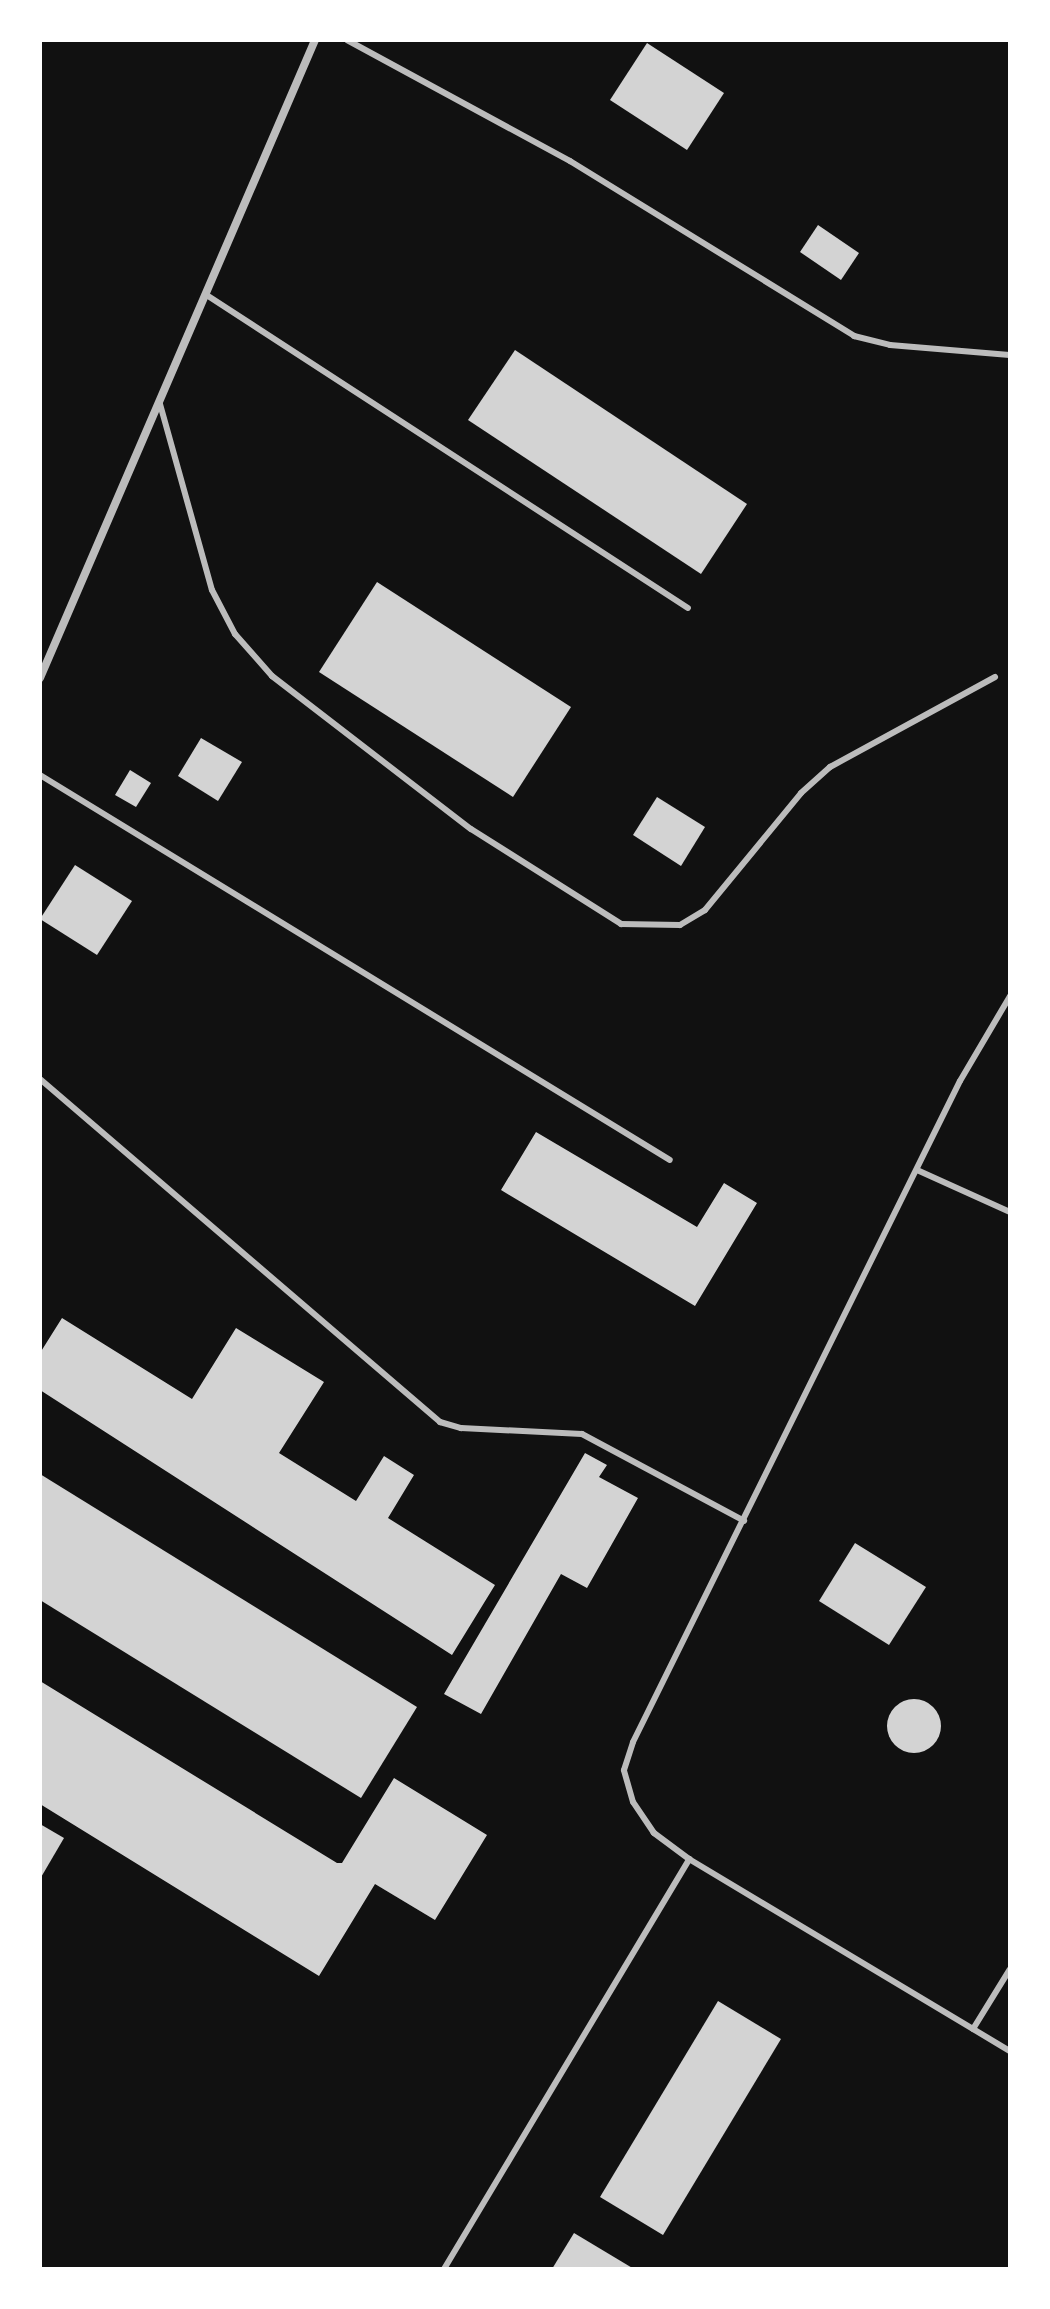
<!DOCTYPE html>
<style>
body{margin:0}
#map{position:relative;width:1050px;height:2309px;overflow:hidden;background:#111;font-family:"Exo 2",sans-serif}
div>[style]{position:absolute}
.building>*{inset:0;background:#d3d3d3}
.round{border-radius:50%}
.service>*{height:6px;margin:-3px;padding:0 3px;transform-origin:3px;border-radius:3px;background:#bcbcbc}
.minor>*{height:8px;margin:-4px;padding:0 4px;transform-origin:4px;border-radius:4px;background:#bcbcbc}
span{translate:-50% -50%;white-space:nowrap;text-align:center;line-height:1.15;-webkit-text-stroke:7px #fff;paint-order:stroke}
.frame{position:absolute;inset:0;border:42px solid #fff;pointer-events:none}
</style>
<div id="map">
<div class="building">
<i style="clip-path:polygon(647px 43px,724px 93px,687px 150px,610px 100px)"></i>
<i style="clip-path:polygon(818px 225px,859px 253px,841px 280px,800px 252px)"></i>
<i style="clip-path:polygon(515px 350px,747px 504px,701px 574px,468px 420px)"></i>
<i style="clip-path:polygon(377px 582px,571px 707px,513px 797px,319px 672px)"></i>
<i style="clip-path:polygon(201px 738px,242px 762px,218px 801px,178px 776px)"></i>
<i style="clip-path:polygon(130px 770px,151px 783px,136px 807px,115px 795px)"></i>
<i style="clip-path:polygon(657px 797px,705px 827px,681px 866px,633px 835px)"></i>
<i style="clip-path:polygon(75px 865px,132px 901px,97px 955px,40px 919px)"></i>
<i style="clip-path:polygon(536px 1132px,697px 1227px,724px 1183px,757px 1203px,695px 1306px,501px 1190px)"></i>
<i style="clip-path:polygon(62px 1318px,192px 1399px,236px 1328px,324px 1382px,279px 1453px,356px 1501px,384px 1456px,414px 1475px,388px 1518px,495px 1585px,452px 1655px,40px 1390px,40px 1353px)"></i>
<i style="clip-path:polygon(585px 1453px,607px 1465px,599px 1477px,638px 1498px,587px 1588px,561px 1574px,481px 1714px,444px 1694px)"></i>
<i style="clip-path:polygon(40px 1474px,417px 1707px,361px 1798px,40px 1600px)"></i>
<i style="clip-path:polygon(855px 1543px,926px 1587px,889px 1645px,819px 1601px)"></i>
<i style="clip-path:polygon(40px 1681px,337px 1863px,342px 1863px,394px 1778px,487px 1835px,435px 1920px,375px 1884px,319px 1976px,40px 1804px)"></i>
<i class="round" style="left:887px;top:1699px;width:54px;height:54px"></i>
<i style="clip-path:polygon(40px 1824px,64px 1838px,40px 1879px)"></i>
<i style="clip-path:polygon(718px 2001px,781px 2039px,663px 2235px,600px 2197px)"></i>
<i style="clip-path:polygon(574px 2233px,634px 2269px,552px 2269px)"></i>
</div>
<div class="service">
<i style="left:347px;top:40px;width:254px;rotate:28.5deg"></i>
<i style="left:570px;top:161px;width:334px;rotate:31.6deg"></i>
<i style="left:854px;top:336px;width:37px;rotate:14deg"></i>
<i style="left:890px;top:345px;width:120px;rotate:4.8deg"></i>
<i style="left:205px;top:294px;width:576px;rotate:33.03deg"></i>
<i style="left:160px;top:404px;width:193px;rotate:74.4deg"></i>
<i style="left:212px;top:590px;width:50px;rotate:62.4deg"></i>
<i style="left:235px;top:634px;width:56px;rotate:48.6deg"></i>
<i style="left:272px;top:676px;width:251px;rotate:37.6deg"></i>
<i style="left:471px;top:829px;width:178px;rotate:32.3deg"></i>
<i style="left:621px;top:924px;width:59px;rotate:1deg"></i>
<i style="left:680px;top:925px;width:29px;rotate:-31deg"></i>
<i style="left:705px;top:910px;width:151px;rotate:-50.6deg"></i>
<i style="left:801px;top:793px;width:39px;rotate:-42deg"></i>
<i style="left:830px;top:767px;width:188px;rotate:-28.6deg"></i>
<i style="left:40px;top:775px;width:738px;rotate:31.43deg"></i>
<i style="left:40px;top:1079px;width:527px;rotate:40.61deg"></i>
<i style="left:440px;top:1422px;width:22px;rotate:16deg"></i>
<i style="left:461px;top:1428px;width:121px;rotate:2.8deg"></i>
<i style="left:582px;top:1434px;width:184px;rotate:28.2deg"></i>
<i style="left:917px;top:1170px;width:102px;rotate:24.3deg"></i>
<i style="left:689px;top:1859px;width:44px;rotate:-143.4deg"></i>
<i style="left:654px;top:1833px;width:37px;rotate:-124deg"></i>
<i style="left:633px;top:1802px;width:33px;rotate:-106deg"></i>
<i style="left:624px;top:1770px;width:29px;rotate:-72deg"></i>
<i style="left:633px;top:1742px;width:737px;rotate:-63.68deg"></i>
<i style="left:960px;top:1081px;width:99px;rotate:-59.5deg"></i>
<i style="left:973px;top:2029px;width:70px;rotate:-58.3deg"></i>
<i style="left:444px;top:2269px;width:478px;rotate:-59.1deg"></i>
<i style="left:689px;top:1859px;width:374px;rotate:30.9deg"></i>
</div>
<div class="minor">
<i style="left:40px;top:678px;width:695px;rotate:-66.68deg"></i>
</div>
<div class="frame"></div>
</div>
